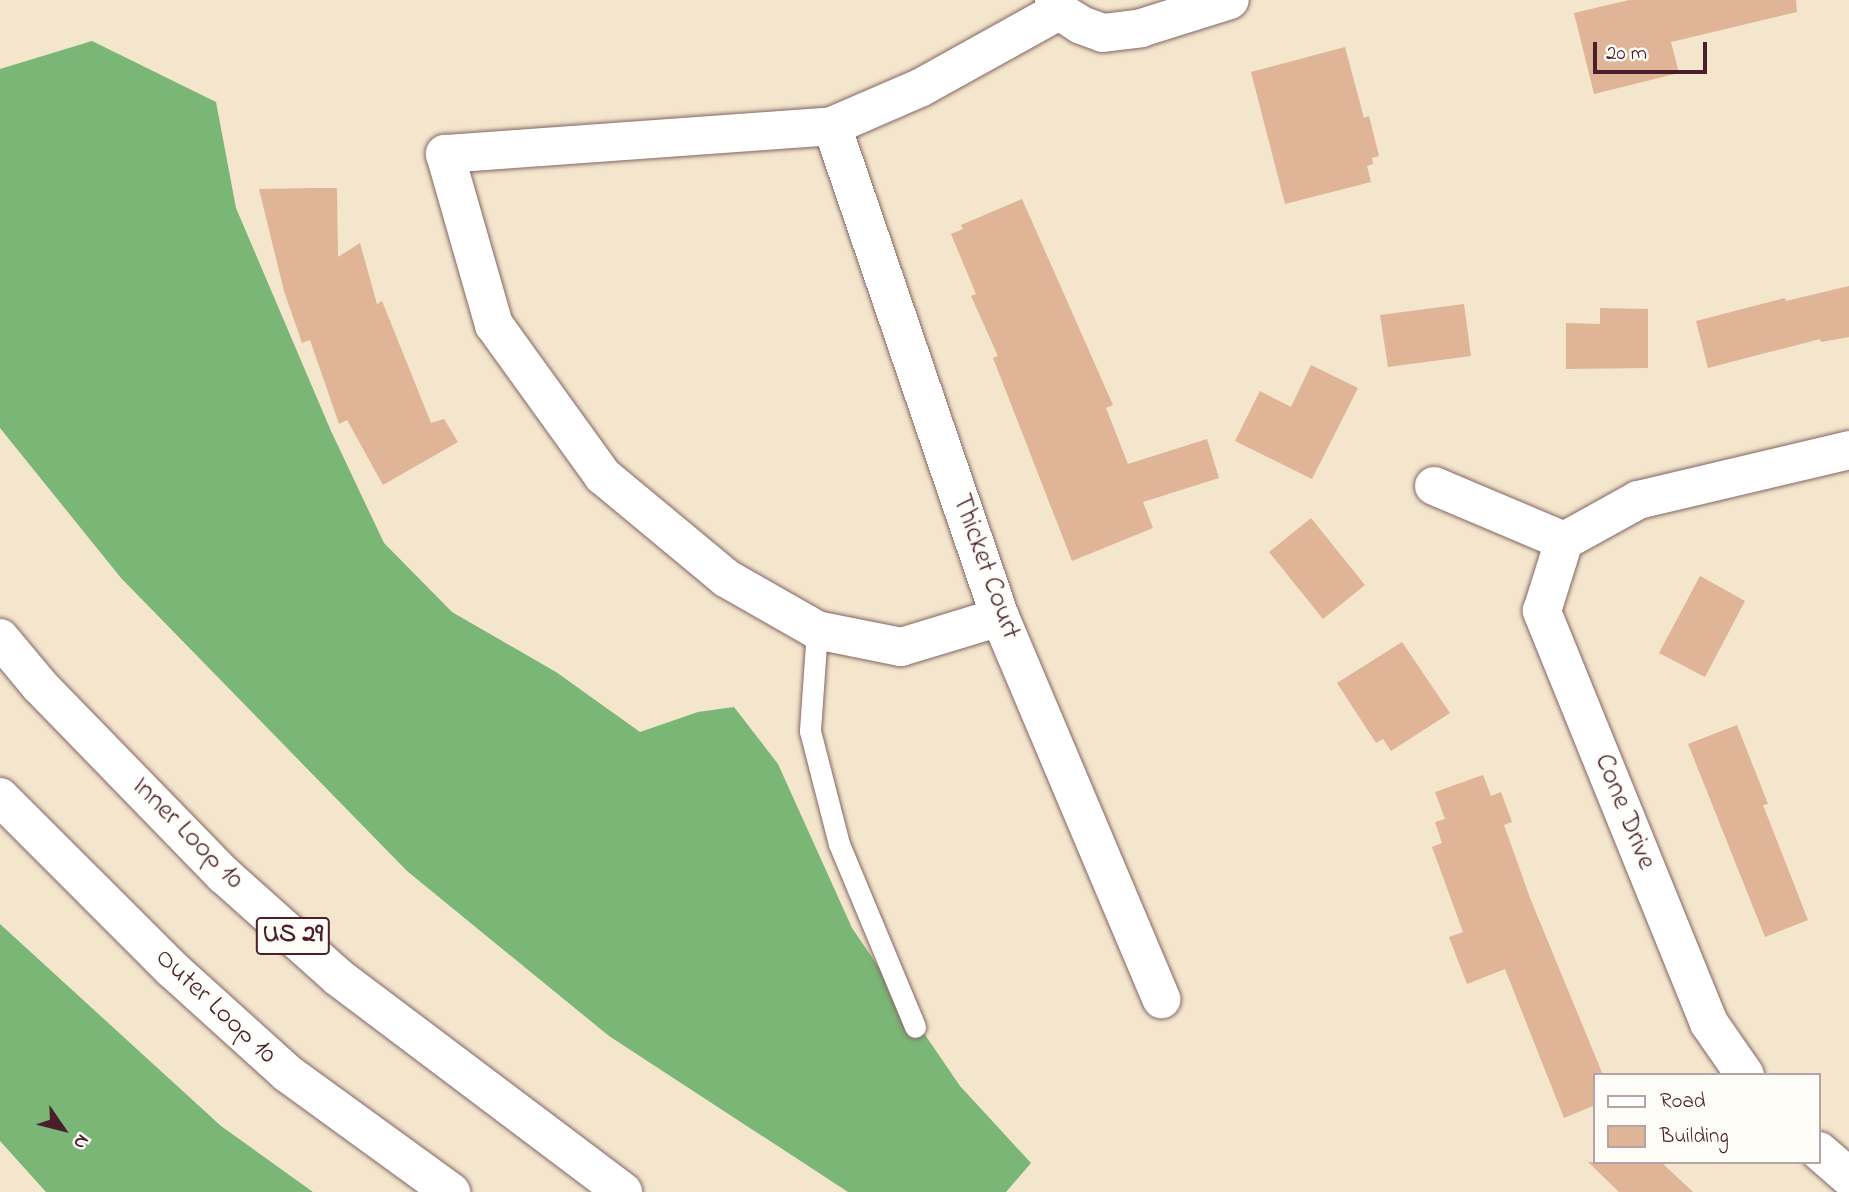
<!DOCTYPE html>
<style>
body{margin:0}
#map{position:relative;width:1849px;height:1192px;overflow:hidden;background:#f3e6cd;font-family:"Indie Flower",sans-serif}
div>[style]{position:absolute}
.forest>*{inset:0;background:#7ab676}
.building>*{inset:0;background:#dfb497}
.roads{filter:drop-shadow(0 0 2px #856564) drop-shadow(0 0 2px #856564)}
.lane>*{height:21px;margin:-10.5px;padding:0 10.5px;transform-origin:10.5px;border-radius:10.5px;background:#fff}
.street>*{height:38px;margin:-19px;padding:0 19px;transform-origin:19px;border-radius:19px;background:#fff}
.highway>*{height:38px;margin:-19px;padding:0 19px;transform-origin:19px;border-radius:19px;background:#fff}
span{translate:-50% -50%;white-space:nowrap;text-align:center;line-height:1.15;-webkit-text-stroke:5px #fdfcf7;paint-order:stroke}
.shield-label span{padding:2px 5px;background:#fdfcf7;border:2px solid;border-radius:5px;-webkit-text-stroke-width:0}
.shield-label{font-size:26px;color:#4a1f2b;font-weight:700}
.street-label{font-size:28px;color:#4a1f2b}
.legend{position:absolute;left:1593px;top:1073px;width:228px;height:91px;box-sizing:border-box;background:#fdfcf7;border:2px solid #b5a4a5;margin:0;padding:9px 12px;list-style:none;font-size:21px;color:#4a1f2b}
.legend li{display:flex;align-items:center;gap:14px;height:35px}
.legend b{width:35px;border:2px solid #b5a4a5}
.north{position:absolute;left:28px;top:1094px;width:70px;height:70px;-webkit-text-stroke:5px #fdfcf7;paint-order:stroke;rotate:125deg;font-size:19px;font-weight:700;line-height:28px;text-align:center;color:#4a1f2b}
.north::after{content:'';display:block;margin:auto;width:24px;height:32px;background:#4a1f2b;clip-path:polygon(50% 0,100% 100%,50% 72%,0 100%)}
.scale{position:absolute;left:1593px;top:42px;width:114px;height:32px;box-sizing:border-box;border:4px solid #4a1f2b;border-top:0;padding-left:9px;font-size:21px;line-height:24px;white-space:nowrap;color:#4a1f2b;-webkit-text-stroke:5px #fdfcf7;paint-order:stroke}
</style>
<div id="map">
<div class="forest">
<i style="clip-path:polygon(92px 41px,216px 102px,236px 208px,331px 431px,384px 543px,452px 612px,556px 672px,640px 732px,698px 712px,734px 707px,778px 764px,852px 928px,960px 1086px,1031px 1163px,1006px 1192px,848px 1192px,609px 1036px,407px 871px,121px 578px,0 428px,0 69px)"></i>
<i style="clip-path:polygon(0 924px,221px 1126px,313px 1192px,46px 1192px,0 1141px)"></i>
</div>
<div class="building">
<i style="clip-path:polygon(1629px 0,1796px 0,1797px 12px,1671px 42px,1679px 73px,1594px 94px,1574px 13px)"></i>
<i style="clip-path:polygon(1345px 47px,1364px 118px,1369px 116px,1379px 156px,1372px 158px,1373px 164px,1367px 166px,1371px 182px,1285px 204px,1251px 72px)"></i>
<i style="clip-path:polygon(313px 188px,337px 188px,338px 257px,360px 243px,377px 304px,382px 301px,431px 423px,444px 419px,458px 442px,383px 485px,347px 420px,339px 424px,310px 340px,302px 343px,284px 291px,259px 189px)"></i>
<i style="clip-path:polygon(1022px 199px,1113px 405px,1106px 408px,1128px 464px,1207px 439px,1219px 478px,1143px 502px,1153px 528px,1072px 561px,993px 358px,998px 356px,971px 296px,976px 294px,951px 234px,963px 229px,961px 225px)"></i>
<i style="clip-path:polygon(1849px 286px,1849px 337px,1821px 342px,1820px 339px,1708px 368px,1696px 321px,1785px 298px,1786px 301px)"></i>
<i style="clip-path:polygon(1464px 304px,1471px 356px,1388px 367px,1380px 315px)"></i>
<i style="clip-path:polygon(1600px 308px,1648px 309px,1648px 368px,1566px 369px,1566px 323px,1600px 324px)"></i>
<i style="clip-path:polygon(1311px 365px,1358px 388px,1312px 479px,1235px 441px,1260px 391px,1291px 407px)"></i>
<i style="clip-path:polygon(1311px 518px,1365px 585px,1323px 619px,1269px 552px)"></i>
<i style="clip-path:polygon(1700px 576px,1745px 601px,1705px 677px,1659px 653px)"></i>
<i style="clip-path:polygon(1402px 642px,1450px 713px,1391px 751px,1383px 739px,1376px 743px,1337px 683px)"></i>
<i style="clip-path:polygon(1737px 725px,1768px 804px,1763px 805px,1808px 920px,1765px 937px,1688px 744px)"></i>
<i style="clip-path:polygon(1483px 775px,1491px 796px,1501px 792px,1512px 822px,1504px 825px,1530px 898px,1603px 1075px,1595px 1075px,1595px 1105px,1564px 1118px,1505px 969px,1467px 984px,1449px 937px,1463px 932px,1432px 847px,1442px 843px,1435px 822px,1445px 819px,1435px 792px)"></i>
<i style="clip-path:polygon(1588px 1162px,1661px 1162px,1693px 1192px,1619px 1192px)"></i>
</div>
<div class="roads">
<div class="lane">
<i style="left:817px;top:630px;width:101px;rotate:94deg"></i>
<i style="left:810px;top:731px;width:117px;rotate:75.6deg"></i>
<i style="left:839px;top:844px;width:198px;rotate:67.4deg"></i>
</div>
<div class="street">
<i style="left:1054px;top:0;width:12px;rotate:66deg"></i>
<i style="left:1059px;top:11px;width:26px;rotate:32deg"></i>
<i style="left:1081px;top:25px;width:23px;rotate:20deg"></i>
<i style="left:1103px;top:33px;width:38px;rotate:-7deg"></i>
<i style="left:1141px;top:28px;width:93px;rotate:-17.5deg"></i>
<i style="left:832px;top:126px;width:519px;rotate:71.11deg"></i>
<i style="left:1000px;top:617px;width:415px;rotate:67.1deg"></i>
<i style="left:1434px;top:486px;width:141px;rotate:22.9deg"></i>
<i style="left:1000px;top:617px;width:103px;rotate:163.1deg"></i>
<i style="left:901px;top:647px;width:86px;rotate:-168.6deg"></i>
<i style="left:817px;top:630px;width:105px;rotate:-150.3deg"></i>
<i style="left:726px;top:578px;width:160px;rotate:-140.3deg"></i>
<i style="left:603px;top:476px;width:186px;rotate:-125.8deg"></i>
<i style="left:494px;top:325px;width:178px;rotate:-106deg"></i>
<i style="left:445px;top:154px;width:388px;rotate:-4.1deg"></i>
<i style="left:832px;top:126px;width:96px;rotate:-23.4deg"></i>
<i style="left:920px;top:88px;width:159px;rotate:-29deg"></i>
<i style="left:1745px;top:1075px;width:63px;rotate:-124.7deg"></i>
<i style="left:1709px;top:1023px;width:445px;rotate:-112.1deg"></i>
<i style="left:1542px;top:611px;width:73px;rotate:-72.6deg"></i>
<i style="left:1564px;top:541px;width:85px;rotate:-29deg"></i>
<i style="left:1638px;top:500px;width:217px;rotate:-13.3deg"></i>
<i style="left:1819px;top:1151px;width:40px;rotate:41deg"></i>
</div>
<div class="highway">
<i style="left:0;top:638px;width:62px;rotate:50.2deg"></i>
<i style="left:40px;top:686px;width:264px;rotate:45.8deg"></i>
<i style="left:224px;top:875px;width:153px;rotate:41.8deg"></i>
<i style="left:338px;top:977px;width:357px;rotate:37deg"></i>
<i style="left:0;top:797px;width:243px;rotate:45deg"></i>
<i style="left:172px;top:969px;width:155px;rotate:42.1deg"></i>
<i style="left:287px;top:1073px;width:203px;rotate:36deg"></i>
</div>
</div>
<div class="shield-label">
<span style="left:293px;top:936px">US 29</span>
</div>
<div class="street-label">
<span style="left:985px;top:567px;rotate:70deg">Thicket Court</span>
<span style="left:1624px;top:812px;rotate:68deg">Cone Drive</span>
<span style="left:187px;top:834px;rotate:45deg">Inner Loop 10</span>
<span style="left:215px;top:1007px;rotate:43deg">Outer Loop 10</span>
</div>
<ul class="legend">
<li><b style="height:9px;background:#fff"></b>Road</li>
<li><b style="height:19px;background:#dfb497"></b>Building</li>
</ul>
<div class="north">N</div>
<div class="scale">20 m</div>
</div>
